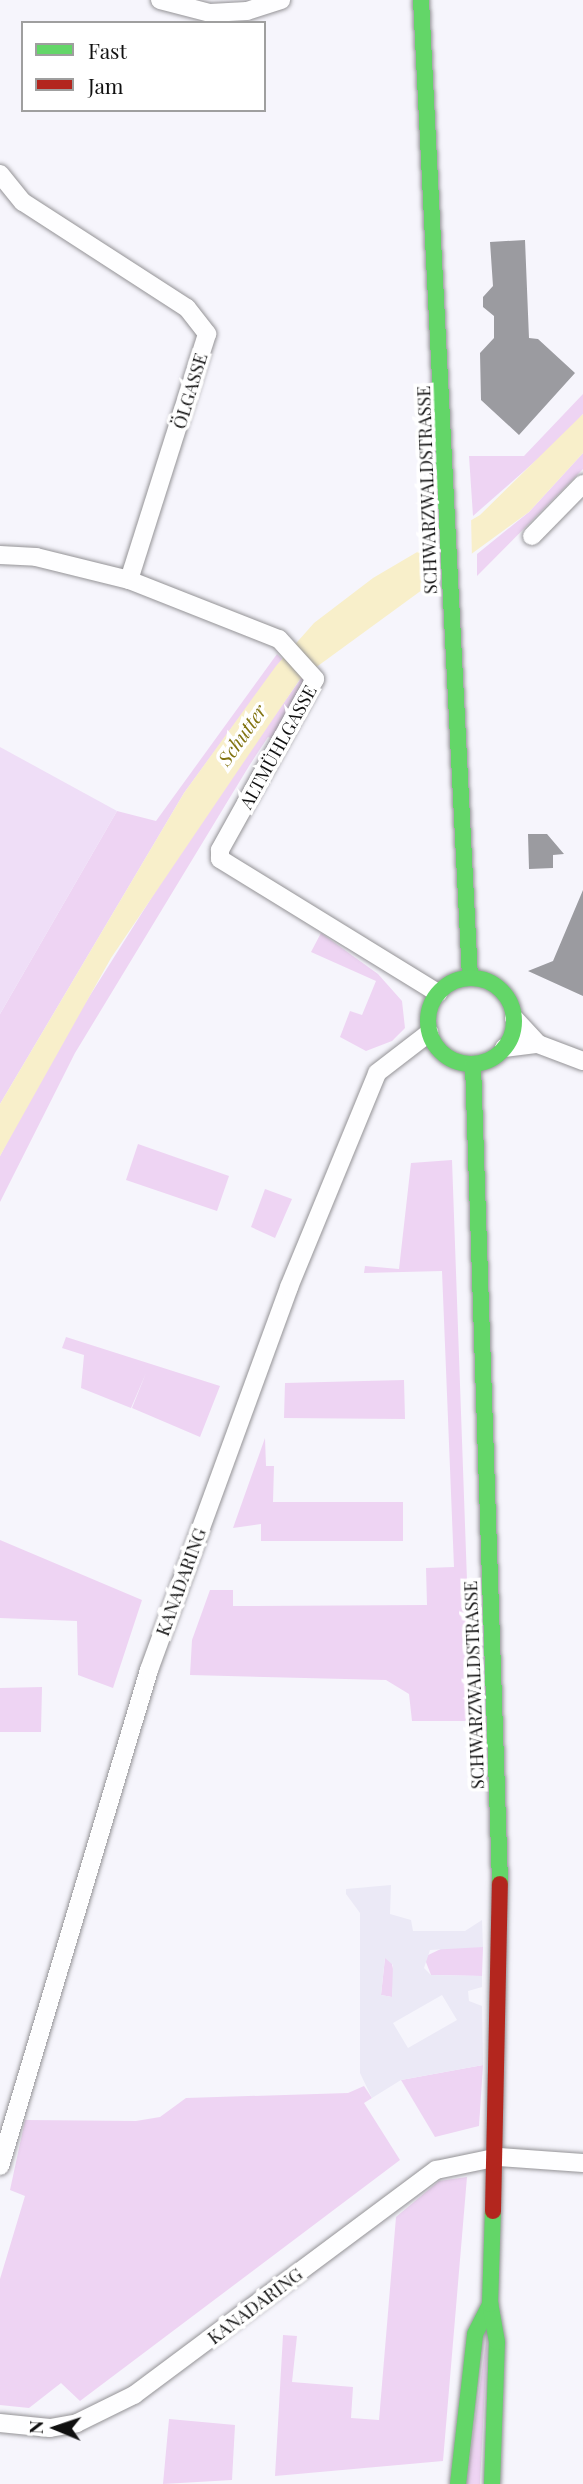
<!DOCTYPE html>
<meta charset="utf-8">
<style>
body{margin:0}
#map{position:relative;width:583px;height:2484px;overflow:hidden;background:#f6f5fc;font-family:"Playfair Display",serif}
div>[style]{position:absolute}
.green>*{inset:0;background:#eed4f3}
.pitch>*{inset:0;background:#efdef7}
.plaza>*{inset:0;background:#ebe9f6}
.water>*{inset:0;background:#f8efca}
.pier>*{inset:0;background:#f6f5fc}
.building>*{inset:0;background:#9b9ba0}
.roads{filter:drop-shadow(0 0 2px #949396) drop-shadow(0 0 2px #949396)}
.street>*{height:18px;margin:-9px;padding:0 9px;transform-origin:9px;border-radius:9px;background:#fefeff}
.fast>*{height:16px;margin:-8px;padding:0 8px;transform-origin:8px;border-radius:8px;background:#63d668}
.fast>.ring{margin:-8px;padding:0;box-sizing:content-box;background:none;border:16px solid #63d668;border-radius:50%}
.jam>*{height:16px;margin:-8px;padding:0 8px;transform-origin:8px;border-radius:8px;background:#b3261e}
span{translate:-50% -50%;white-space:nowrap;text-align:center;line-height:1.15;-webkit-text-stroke:7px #fff;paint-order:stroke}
.street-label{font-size:18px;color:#101010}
.water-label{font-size:19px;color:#827412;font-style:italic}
.legend{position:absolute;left:21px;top:21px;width:245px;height:91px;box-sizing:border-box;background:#fff;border:2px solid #9f9f9f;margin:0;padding:9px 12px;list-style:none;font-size:21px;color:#101010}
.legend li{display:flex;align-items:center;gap:14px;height:35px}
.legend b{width:35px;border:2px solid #9f9f9f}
.north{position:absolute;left:21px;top:2393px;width:70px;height:70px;-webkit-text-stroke:5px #fff;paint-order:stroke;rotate:272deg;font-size:19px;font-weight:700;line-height:28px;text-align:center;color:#101010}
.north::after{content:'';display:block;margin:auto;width:24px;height:32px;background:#101010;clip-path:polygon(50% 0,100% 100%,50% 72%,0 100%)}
</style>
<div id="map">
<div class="green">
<i style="clip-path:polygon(583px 394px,583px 414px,565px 435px,473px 516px,469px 456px,524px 456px)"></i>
<i style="clip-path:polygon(583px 453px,583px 469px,477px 576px,477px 554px,529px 512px)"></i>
<i style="clip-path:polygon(277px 654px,282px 659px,184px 793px,0 1104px,0 1014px,117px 811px,156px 821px)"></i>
<i style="clip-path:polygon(302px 677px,308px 686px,277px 740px,268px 737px,249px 766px,75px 1053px,0 1202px,0 1156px,55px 1051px,203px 816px)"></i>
<i style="clip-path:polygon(321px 933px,378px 974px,402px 1001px,405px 1028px,392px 1041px,366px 1051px,340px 1037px,350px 1011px,362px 1015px,376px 981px,311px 952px)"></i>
<i style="clip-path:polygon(138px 1144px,229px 1176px,217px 1211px,126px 1180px)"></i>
<i style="clip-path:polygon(452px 1160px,472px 1721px,412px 1721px,409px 1694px,386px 1680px,190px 1675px,192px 1640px,210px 1590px,233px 1590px,233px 1606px,427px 1605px,426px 1568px,454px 1567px,442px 1271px,364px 1273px,365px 1266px,399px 1269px,411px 1163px)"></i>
<i style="clip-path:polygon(265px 1189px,292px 1199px,275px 1238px,251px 1227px)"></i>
<i style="clip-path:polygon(66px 1337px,220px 1386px,200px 1437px,132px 1408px,146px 1373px,131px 1408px,81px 1388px,84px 1355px,62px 1348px)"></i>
<i style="clip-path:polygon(404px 1380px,405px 1419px,284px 1418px,285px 1383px)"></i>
<i style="clip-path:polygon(265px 1438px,266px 1466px,274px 1466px,273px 1502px,403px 1502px,403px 1541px,261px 1541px,261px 1524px,233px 1528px)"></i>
<i style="clip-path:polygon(0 1540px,142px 1600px,113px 1688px,78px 1675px,77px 1621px,0 1618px)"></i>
<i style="clip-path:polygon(42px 1687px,41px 1732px,0 1732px,0 1688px)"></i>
<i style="clip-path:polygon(445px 1947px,483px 1947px,482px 1976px,431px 1975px,424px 1957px)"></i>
<i style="clip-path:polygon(385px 1958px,391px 1959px,394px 1974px,392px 1997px,381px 1995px)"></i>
<i style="clip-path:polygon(483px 2065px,479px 2126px,435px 2137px,401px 2080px)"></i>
<i style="clip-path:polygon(364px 2086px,372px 2098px,364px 2103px,400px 2160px,80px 2401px,61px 2383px,29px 2408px,0 2405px,0 2279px,25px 2196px,10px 2190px,25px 2120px,136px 2121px,160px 2117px,186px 2098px,348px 2093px)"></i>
<i style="clip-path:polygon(467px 2177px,443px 2461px,275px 2476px,283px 2335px,297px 2336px,292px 2382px,353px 2387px,351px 2418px,379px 2420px,396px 2217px,439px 2181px)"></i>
<i style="clip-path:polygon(488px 2328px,480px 2484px,466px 2484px)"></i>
<i style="clip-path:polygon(169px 2419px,235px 2425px,232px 2480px,163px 2484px)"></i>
</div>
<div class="pitch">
<i style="clip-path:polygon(0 747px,117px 811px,0 1014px)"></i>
</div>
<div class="plaza">
<i style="clip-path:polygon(evenodd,391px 1885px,390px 1914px,411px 1920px,413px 1931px,465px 1931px,482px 1920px,483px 1947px,430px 1950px,424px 1968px,431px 1975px,482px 1976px,482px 1987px,468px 1991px,469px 2001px,482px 2006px,483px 2065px,401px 2080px,372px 2098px,360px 2073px,360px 1913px,346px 1894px,346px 1889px,391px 1885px,385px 1958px,393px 1965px,392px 1997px,381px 1995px,385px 1958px,391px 1885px,442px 1995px,457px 2020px,408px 2048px,393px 2023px,442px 1995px)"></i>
</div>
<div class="water">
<i style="clip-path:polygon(583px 414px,583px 453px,529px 512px,300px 679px,111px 958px,0 1156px,0 1104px,184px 793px,276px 666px,314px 623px,373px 578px,480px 515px)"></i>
</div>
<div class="pier">
<i style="clip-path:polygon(471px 516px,472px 560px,425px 589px,423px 544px)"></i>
</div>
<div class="building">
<i style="clip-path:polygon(525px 240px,529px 338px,538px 339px,575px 373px,519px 435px,481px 400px,480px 353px,494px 338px,494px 316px,483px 307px,483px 297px,493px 286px,490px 242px)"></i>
<i style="clip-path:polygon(528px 834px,547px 834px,564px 854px,553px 855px,553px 868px,529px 869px)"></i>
<i style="clip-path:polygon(583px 890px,583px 996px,528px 971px,553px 961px)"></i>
</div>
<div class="roads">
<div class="street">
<i style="left:160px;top:0;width:52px;rotate:14.6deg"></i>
<i style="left:210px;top:13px;width:37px;rotate:-3deg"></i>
<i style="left:247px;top:11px;width:36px;rotate:-18deg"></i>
<i style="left:0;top:174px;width:36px;rotate:51deg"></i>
<i style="left:23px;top:202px;width:195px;rotate:32.9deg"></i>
<i style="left:187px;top:308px;width:33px;rotate:52deg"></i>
<i style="left:207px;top:334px;width:258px;rotate:107.6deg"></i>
<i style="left:532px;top:536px;width:73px;rotate:-45.6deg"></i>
<i style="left:0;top:555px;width:36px;rotate:3deg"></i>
<i style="left:36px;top:557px;width:96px;rotate:13.9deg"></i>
<i style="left:129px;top:580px;width:161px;rotate:21.5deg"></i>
<i style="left:279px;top:639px;width:54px;rotate:48deg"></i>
<i style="left:315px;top:679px;width:196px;rotate:119.1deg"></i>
<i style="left:220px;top:850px;width:9px;rotate:90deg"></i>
<i style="left:220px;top:859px;width:256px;rotate:31.6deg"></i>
<i style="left:514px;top:1018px;width:35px;rotate:47deg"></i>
<i style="left:538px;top:1044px;width:48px;rotate:20.7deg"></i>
<i style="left:504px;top:1048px;width:34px;rotate:-7deg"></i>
<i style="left:0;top:2166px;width:518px;rotate:-73.28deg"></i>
<i style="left:149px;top:1670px;width:408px;rotate:-69.9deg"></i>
<i style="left:289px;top:1287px;width:231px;rotate:-67.6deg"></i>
<i style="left:377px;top:1073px;width:66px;rotate:-37.6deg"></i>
<i style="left:0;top:2423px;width:50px;rotate:5.7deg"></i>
<i style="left:50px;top:2428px;width:27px;rotate:-10deg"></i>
<i style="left:77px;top:2423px;width:64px;rotate:-26.2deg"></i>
<i style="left:134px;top:2395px;width:377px;rotate:-36.7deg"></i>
<i style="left:436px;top:2170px;width:64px;rotate:-11.7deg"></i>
<i style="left:499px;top:2157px;width:84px;rotate:4.1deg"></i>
</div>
<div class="fast">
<i style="left:421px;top:0;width:979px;rotate:87.13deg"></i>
<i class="ring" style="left:428px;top:978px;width:70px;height:70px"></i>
<i style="left:473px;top:1064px;width:820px;rotate:88.11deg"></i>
<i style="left:458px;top:2484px;width:151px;rotate:-83.5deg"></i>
<i style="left:475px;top:2334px;width:34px;rotate:-63deg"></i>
<i style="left:492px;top:2484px;width:142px;rotate:-88deg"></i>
<i style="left:497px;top:2342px;width:39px;rotate:-100deg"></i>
<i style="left:490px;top:2304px;width:93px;rotate:-88.2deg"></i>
</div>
<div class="jam">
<i style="left:493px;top:2211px;width:327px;rotate:-88.8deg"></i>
</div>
</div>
<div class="street-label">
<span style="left:190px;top:391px;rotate:-73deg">ÖLGASSE</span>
<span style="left:427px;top:490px;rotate:-92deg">SCHWARZWALDSTRASSE</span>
<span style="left:278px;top:747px;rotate:-61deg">ALTMÜHLGASSE</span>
<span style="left:181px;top:1582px;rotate:-70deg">KANADARING</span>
<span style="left:474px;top:1685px;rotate:-92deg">SCHWARZWALDSTRASSE</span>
<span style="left:255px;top:2306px;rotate:-37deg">KANADARING</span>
</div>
<div class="water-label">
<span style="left:242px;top:735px;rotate:-55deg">Schutter</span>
</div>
<ul class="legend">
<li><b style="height:9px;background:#63d668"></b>Fast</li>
<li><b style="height:9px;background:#b3261e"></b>Jam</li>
</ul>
<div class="north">N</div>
</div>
